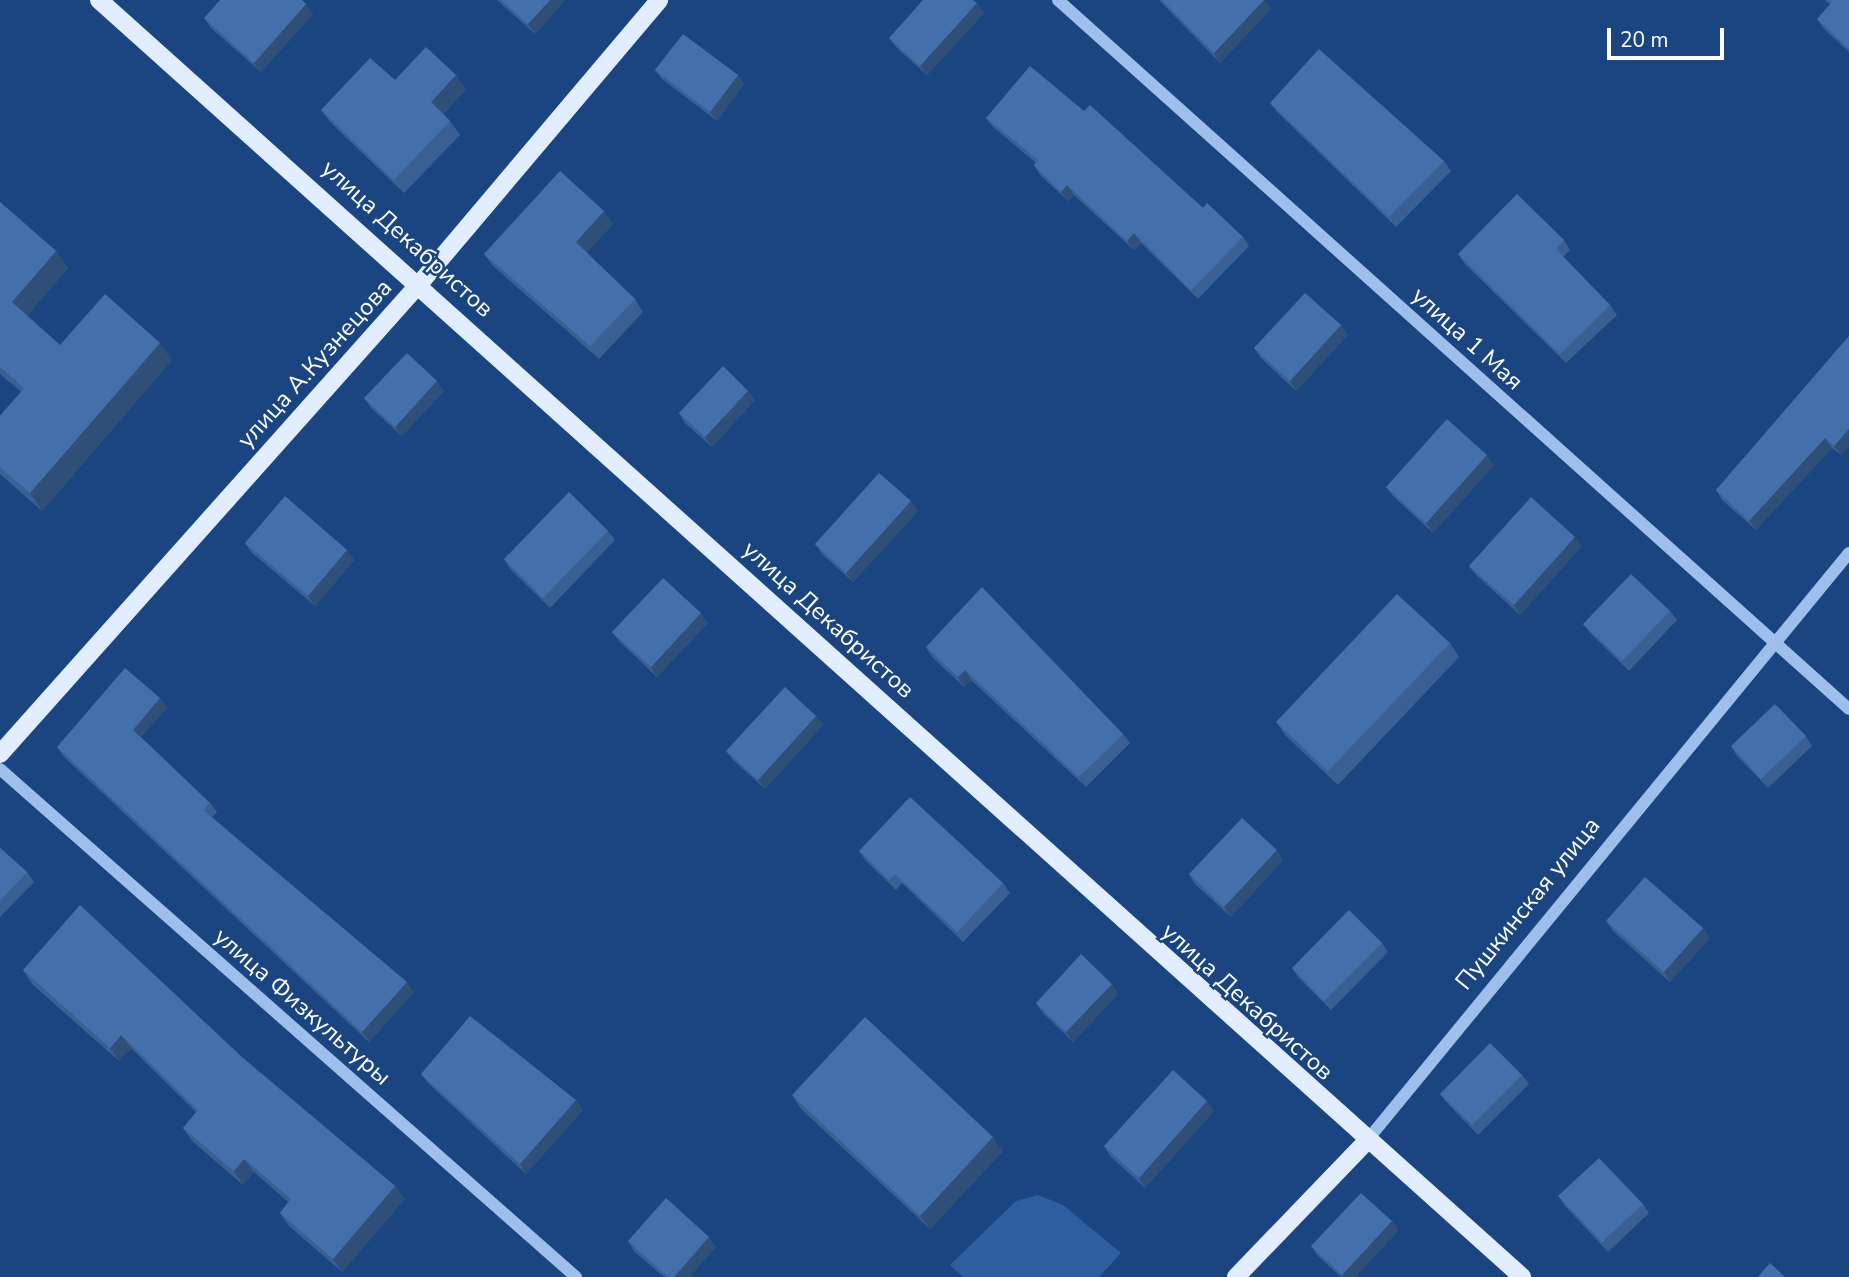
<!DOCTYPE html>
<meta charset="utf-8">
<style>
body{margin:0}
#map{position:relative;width:1849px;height:1277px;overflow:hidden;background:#1a4581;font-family:"Nunito Sans",sans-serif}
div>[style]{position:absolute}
.green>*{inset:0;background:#2d5fa0}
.minor>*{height:12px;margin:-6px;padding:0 6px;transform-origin:6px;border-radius:6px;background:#9ebfeb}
.major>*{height:18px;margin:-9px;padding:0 9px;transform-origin:9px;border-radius:9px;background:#e2edff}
.wall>*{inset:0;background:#3a6093}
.shaded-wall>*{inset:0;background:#2f4e78}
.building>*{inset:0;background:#4370ab}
span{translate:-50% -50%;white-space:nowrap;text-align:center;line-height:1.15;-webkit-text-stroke:5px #1a4581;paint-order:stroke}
.street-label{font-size:24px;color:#fff}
.scale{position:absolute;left:1607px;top:28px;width:117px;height:32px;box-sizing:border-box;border:4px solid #fff;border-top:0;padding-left:9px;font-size:21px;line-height:24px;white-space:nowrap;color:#fff;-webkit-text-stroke:5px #1a4581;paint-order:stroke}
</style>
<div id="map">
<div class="green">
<i style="clip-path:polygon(1038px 1195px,1063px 1205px,1121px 1253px,1099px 1277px,963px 1277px,950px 1265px,1016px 1201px)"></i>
</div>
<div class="minor">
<i style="left:1058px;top:0;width:1062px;rotate:41.87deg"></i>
<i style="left:0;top:769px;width:768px;rotate:41.41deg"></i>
<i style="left:1365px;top:1143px;width:763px;rotate:-50.64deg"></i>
</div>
<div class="major">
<i style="left:99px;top:0;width:1912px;rotate:41.9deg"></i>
<i style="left:0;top:754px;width:632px;rotate:-48.27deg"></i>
<i style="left:421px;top:282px;width:369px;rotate:-49.8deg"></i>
<i style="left:1236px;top:1277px;width:186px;rotate:-46.1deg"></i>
</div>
<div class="wall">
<i style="clip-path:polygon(497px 0,565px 0,535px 34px)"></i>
<i style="clip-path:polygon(1159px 0,1264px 0,1271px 9px,1220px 63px)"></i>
<i style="clip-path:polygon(1825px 0,1849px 0,1849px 52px,1824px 29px,1817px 19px,1830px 5px)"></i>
<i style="clip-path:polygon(977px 3px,984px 13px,927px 75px,896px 47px,889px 38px)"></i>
<i style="clip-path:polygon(306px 4px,313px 14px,261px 72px,211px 28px,204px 18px)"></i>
<i style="clip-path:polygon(655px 70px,738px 75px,744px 84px,717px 121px,662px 79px)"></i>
<i style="clip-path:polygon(395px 80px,466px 89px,443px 114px,450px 121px,460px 135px,404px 193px,331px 123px,321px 110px)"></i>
<i style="clip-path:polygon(1270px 103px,1444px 161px,1451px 171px,1396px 227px,1277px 112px)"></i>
<i style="clip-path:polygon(1084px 111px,1203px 208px,1243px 237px,1249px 246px,1198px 299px,1141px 243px,1134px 250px,1074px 195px,1068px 201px,1040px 175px,1034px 165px,1036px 163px,993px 127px,986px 118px)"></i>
<i style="clip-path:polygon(0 202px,56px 251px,68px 268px,27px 316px,60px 345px,172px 360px,42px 511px,0 474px,0 416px,21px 392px,0 374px)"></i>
<i style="clip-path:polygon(604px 211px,613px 224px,586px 253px,635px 299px,643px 312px,599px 359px,493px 266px,484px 254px)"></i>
<i style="clip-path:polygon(1564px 240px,1570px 250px,1563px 257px,1610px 305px,1617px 315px,1566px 363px,1465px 264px,1458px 254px)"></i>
<i style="clip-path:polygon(1341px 325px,1348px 335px,1296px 391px,1261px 358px,1254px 348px)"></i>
<i style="clip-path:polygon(1849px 336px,1849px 446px,1841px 455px,1832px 448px,1756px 530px,1722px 500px,1716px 490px)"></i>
<i style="clip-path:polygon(444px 391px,402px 436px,371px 408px,364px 398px)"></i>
<i style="clip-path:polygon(755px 400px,712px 447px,685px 423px,679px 413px)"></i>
<i style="clip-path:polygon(1494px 465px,1433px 533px,1393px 496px,1386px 487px)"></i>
<i style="clip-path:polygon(918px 511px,853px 582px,822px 554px,815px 544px)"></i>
<i style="clip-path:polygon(608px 531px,615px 540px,550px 608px,510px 569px,504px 559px)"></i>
<i style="clip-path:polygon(245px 543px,347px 550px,354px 560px,315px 606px,251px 552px)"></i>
<i style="clip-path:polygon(1582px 546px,1520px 615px,1476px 575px,1469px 566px)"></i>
<i style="clip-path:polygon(1670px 611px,1677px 620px,1629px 671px,1590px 633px,1583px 624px)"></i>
<i style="clip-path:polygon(708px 623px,657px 677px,619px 641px,612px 632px)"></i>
<i style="clip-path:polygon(1450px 643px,1459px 657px,1338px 785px,1286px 736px,1276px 722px)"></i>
<i style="clip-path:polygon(926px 647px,1123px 734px,1130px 743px,1086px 787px,971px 680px,964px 687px,932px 657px)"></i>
<i style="clip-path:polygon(160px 698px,167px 708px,141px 737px,210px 803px,217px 812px,212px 817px,414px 992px,369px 1042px,64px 757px,57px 747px)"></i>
<i style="clip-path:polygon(816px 716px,823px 725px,765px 789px,733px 760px,726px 751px)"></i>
<i style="clip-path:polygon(1806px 736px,1812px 746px,1768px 788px,1737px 756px,1731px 746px)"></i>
<i style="clip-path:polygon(0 848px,27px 872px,34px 882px,0 917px)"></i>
<i style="clip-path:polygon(859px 851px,1003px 883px,1010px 893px,963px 942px,902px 883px,896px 890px,866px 861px)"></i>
<i style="clip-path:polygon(1283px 860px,1231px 917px,1195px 884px,1189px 874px)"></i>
<i style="clip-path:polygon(1606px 921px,1703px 928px,1710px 938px,1670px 982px,1613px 931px)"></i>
<i style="clip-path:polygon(1382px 943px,1388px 952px,1331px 1010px,1298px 977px,1292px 968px)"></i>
<i style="clip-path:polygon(23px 970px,243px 1058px,395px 1186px,405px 1199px,342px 1272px,289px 1226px,280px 1213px,288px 1202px,254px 1172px,243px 1185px,192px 1141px,183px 1128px,196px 1112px,131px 1048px,119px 1061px,32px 984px)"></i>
<i style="clip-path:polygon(1112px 984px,1118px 994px,1073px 1042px,1042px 1012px,1036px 1003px)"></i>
<i style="clip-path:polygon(421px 1074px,583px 1110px,526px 1174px,428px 1083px)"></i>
<i style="clip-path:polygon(1522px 1075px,1529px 1084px,1478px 1135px,1447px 1103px,1440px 1094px)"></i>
<i style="clip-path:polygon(792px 1095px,1003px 1151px,930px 1229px,801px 1109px)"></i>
<i style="clip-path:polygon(1214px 1111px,1145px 1188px,1110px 1156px,1104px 1146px)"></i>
<i style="clip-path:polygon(1558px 1196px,1643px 1204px,1649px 1213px,1608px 1252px,1565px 1206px)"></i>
<i style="clip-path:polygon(1392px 1221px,1398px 1231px,1355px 1277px,1341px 1277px,1318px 1256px,1311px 1246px)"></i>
<i style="clip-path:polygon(628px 1241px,716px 1247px,689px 1277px,664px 1277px,634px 1251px)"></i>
</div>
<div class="shaded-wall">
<i style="clip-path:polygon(550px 0,565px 0,535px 34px,528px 24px)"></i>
<i style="clip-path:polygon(1264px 0,1271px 9px,1220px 63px,1214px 53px)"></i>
<i style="clip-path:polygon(977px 3px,984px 13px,927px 75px,920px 66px)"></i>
<i style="clip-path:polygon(306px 4px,313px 14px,261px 72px,254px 63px)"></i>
<i style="clip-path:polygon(456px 75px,466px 89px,440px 116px,431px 102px)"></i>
<i style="clip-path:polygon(738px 75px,744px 84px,717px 121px,710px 112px)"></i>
<i style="clip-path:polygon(1067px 185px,1074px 195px,1068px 201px,1061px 192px)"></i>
<i style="clip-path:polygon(604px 211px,613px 224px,585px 255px,576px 242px)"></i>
<i style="clip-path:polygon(1134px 233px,1141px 243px,1134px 250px,1127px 241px)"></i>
<i style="clip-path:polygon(56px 251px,68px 268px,24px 320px,12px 302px)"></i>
<i style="clip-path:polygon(1341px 325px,1348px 335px,1296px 391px,1290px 381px)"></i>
<i style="clip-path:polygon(160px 343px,172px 360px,42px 511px,30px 493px)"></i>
<i style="clip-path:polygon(437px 381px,444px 391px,402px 436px,395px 427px)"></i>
<i style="clip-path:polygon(748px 391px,755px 400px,712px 447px,705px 437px)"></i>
<i style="clip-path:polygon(1849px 429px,1849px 446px,1841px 455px,1834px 446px)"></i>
<i style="clip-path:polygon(1825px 438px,1832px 448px,1756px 530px,1749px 521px)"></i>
<i style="clip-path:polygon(1487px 455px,1494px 465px,1433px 533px,1426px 523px)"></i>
<i style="clip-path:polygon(911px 501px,918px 511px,853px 582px,846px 573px)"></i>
<i style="clip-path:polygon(1575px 537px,1582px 546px,1520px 615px,1514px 605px)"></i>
<i style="clip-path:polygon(347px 550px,354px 560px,315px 606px,308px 596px)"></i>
<i style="clip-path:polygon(701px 613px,708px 623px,657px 677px,651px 667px)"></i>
<i style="clip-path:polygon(965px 670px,971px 680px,964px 687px,958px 677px)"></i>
<i style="clip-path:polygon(160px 698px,167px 708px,139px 739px,133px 730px)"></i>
<i style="clip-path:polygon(816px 716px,823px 725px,765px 789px,758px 780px)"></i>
<i style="clip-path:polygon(1277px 850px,1283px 860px,1231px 917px,1224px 907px)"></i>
<i style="clip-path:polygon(1703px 928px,1710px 938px,1670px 982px,1664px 972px)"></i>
<i style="clip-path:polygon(407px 982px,414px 992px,369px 1042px,362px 1032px)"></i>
<i style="clip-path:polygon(1112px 984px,1118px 994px,1073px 1042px,1066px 1032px)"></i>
<i style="clip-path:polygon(121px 1035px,131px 1048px,119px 1061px,110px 1048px)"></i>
<i style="clip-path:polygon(576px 1100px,583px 1110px,526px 1174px,520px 1164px)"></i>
<i style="clip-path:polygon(1207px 1101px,1214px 1111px,1145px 1188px,1139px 1178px)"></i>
<i style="clip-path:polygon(993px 1137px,1003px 1151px,930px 1229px,920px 1216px)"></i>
<i style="clip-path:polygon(244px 1159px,254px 1172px,243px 1185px,234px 1171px)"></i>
<i style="clip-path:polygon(395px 1186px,405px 1199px,342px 1272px,333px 1259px)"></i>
<i style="clip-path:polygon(1392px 1221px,1398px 1231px,1355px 1277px,1343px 1277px,1342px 1275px)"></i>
<i style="clip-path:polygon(709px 1237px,716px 1247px,689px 1277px,674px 1277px)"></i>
</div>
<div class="building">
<i style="clip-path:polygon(220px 0,302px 0,306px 4px,254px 63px,204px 18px)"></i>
<i style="clip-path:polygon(501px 0,550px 0,528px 24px)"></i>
<i style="clip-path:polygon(923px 0,973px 0,977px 3px,920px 66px,889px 38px)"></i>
<i style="clip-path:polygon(1162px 0,1264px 0,1214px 53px)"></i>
<i style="clip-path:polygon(1829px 0,1849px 0,1849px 49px,1817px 19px,1832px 2px)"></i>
<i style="clip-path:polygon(683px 34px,738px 75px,710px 112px,655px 70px)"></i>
<i style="clip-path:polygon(426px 47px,456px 75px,431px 102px,450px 121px,394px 180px,321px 110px,370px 58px,395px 80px)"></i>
<i style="clip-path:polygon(1319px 49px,1444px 161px,1389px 217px,1270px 103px)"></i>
<i style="clip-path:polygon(1030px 66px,1084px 111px,1090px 105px,1203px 208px,1207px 203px,1243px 237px,1191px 290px,1134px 233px,1127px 241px,1067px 185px,1061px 192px,1034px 165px,1038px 160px,986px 118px)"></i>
<i style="clip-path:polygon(560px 171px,604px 211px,576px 242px,635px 299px,590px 346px,484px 254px)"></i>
<i style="clip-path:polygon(1517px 194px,1564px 240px,1556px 249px,1610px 305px,1560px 354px,1458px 254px)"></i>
<i style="clip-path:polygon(0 202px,56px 251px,12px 302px,60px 345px,105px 294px,160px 343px,30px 493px,0 467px,0 416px,24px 388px,0 367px)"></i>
<i style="clip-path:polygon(1305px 293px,1341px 325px,1290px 381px,1254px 348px)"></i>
<i style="clip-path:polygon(1849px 336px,1849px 429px,1834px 446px,1825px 438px,1749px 521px,1716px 490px)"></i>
<i style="clip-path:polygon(407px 353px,437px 381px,395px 427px,364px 398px)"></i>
<i style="clip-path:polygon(723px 366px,748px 391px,705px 437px,679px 413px)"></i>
<i style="clip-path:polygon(1447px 419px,1487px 455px,1426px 523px,1386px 487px)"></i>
<i style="clip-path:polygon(879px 473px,911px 501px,846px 573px,815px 544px)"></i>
<i style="clip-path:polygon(569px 492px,608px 531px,543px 598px,504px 559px)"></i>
<i style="clip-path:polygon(285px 496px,347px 550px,308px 596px,245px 543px)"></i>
<i style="clip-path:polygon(1531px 497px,1575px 537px,1514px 605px,1469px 566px)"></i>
<i style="clip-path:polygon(1631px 574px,1670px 611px,1622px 661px,1583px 624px)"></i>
<i style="clip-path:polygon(663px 578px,701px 613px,651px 667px,612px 632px)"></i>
<i style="clip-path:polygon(982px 587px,1123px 734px,1079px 777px,965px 670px,958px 677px,926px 647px)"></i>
<i style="clip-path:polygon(1397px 594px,1450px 643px,1328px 771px,1276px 722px)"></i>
<i style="clip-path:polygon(125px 668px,160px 698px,133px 730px,210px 803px,203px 810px,407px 982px,362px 1032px,57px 747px)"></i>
<i style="clip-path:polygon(785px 687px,816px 716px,758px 780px,726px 751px)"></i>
<i style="clip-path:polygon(1775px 704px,1806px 736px,1761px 779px,1731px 746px)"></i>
<i style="clip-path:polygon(910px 797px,1003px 883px,957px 932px,895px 874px,889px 880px,859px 851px)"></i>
<i style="clip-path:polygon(1242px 818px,1277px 850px,1224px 907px,1189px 874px)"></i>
<i style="clip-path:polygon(0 848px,27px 872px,0 901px)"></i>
<i style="clip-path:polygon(1645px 877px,1703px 928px,1664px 972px,1606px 921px)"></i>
<i style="clip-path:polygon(80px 905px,243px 1058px,395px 1186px,333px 1259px,280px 1213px,291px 1199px,244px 1159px,234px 1171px,183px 1128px,198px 1110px,121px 1035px,110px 1048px,23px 970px)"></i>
<i style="clip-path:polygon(1349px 910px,1382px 943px,1324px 1001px,1292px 968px)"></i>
<i style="clip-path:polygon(1081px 954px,1112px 984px,1066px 1032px,1036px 1003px)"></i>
<i style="clip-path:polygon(470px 1016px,576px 1100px,520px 1164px,421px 1074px)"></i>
<i style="clip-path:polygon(865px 1017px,993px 1137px,920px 1216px,792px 1095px)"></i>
<i style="clip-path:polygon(1490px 1043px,1522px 1075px,1472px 1125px,1440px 1094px)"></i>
<i style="clip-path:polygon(1173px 1070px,1207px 1101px,1139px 1178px,1104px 1146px)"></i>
<i style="clip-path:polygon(1599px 1158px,1643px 1204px,1602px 1242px,1558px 1196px)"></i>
<i style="clip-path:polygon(1361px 1193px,1392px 1221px,1342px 1275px,1311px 1246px)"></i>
<i style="clip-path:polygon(666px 1198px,709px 1237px,674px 1277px,668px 1277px,628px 1241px)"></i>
<i style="clip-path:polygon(1770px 1263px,1785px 1277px,1758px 1277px)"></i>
</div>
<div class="street-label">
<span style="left:407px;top:239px;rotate:42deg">улица Декабристов</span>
<span style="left:1467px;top:339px;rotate:42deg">улица 1 Мая</span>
<span style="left:315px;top:364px;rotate:-48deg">улица А.Кузнецова</span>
<span style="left:828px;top:620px;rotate:42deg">улица Декабристов</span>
<span style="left:1528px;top:904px;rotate:-51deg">Пушкинская улица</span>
<span style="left:1247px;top:1002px;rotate:42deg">улица Декабристов</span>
<span style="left:302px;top:1007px;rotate:41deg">улица Физкультуры</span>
</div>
<div class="scale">20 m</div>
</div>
